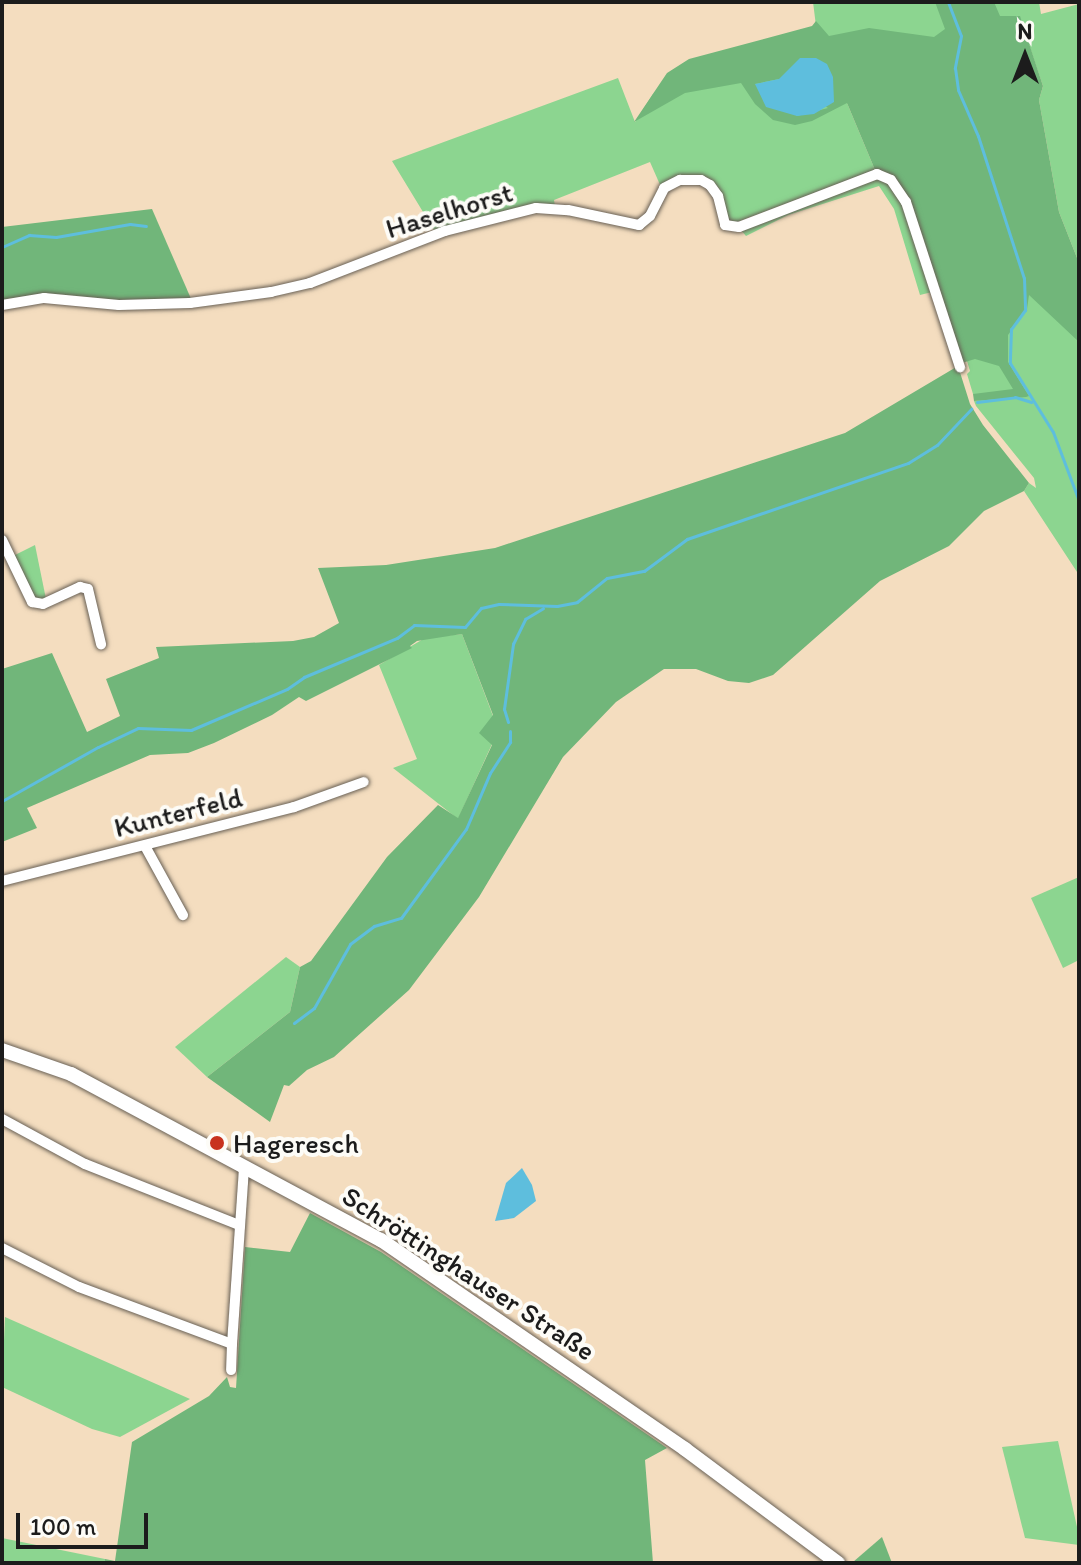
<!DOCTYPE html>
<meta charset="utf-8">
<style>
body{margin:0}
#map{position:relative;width:1081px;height:1565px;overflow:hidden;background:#f4ddbf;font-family:Itim,sans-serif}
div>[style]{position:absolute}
.green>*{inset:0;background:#8cd590}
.forest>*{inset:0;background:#71b67a}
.water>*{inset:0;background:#5ebedd}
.stream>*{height:3px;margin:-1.5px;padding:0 1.5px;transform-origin:1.5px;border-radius:1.5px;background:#5ebedd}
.roads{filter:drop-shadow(0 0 2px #686055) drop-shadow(0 0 2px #686055)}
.minor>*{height:10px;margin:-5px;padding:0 5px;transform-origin:5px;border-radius:5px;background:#fff}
.secondary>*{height:14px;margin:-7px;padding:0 7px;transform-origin:7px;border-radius:7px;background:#fff}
.dots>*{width:22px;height:22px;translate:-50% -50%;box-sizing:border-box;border:4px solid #fdfcf7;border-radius:50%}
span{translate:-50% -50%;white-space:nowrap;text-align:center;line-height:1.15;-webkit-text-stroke:8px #fdfcf7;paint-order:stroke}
.street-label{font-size:28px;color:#1c1c1c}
.poi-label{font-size:28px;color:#1c1c1c}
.left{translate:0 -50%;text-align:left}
.frame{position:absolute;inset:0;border:4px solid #1c1c1c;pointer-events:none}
.north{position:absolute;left:985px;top:16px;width:80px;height:80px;-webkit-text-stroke:6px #fdfcf7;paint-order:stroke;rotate:0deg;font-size:22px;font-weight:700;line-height:32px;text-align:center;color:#1c1c1c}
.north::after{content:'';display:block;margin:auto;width:28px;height:36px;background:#1c1c1c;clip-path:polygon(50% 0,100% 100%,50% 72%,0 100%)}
.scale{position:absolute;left:16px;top:1513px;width:132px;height:36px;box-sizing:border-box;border:4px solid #1c1c1c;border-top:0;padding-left:10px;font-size:24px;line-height:28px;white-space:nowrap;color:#1c1c1c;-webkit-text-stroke:6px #fdfcf7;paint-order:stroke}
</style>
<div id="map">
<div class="green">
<i style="clip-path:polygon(813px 2px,1039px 2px,1041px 14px,1079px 4px,1079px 263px,1059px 212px,1039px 100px,1043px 86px,1020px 18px,1039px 150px,1079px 278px,1079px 575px,1024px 491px,1029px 483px,1036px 488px,1034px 478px,976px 406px,974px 401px,980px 400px,978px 394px,973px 394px,967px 374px,970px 371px,918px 202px,847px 103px,875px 170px,732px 224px,702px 178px,661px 187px,650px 162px,554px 200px,555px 206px,434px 230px,392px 161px,618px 78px,635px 122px,653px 94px,816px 26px)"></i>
<i style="clip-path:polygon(868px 178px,883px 178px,900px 198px,932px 292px,920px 295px,894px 209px,879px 186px,788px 215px,746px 236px,741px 230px)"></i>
<i style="clip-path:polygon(35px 545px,46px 599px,35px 599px,13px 556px)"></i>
<i style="clip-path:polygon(462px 634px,493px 716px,492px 744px,458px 819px,393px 768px,417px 759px,379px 665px,425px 638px)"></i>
<i style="clip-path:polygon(1079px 877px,1079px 960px,1063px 968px,1031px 898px)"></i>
<i style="clip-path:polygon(286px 957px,300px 967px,290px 1012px,207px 1077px,175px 1047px)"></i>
<i style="clip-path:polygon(5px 1317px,190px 1399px,120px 1437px,92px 1429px,2px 1387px)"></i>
<i style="clip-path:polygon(1058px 1441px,1079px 1536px,1079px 1545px,1025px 1538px,1002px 1447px)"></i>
<i style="clip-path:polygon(2px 1538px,105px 1559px,105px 1563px,2px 1563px)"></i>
</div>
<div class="forest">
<i style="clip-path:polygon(evenodd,935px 2px,994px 2px,1000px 16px,1020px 16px,1043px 86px,1039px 100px,1059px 212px,1079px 263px,1079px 342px,1029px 295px,1027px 309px,1008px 335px,1008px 362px,1029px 396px,1026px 397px,974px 401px,973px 394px,1013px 389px,999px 366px,975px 359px,962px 363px,913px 213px,889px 174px,875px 170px,847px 103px,812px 121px,795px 125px,773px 120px,755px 104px,741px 83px,685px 93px,634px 122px,667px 73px,689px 59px,812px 26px,816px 21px,829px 36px,869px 28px,934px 37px,945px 29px,935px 2px,779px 79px,828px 108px,797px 116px,755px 84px,779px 79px)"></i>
<i style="clip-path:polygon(152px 209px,192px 301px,2px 302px,2px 227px)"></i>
<i style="clip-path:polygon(958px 366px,970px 404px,983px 425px,1029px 483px,1024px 491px,984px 511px,949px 546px,880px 581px,773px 675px,749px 683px,728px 681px,696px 669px,664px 669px,616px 702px,563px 757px,479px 897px,409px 990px,334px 1057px,307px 1070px,289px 1086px,284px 1085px,270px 1122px,207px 1077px,290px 1012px,300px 967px,311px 961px,387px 857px,438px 805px,458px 818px,492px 745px,479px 733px,493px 715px,462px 634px,417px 641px,410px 646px,412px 648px,306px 701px,299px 697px,272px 715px,214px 743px,188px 753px,150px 755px,27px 808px,37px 828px,2px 842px,2px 669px,52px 653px,87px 732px,120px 716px,106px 679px,159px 658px,156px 647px,293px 641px,314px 637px,339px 623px,318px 568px,386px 565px,495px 548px,845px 433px)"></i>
<i style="clip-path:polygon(310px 1213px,381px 1252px,667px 1448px,645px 1460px,653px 1563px,105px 1563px,105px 1559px,115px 1561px,132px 1442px,209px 1396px,227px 1377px,230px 1387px,236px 1388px,245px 1247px,290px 1252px)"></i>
<i style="clip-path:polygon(882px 1537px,892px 1563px,853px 1562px)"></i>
</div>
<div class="water">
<i style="clip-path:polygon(800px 58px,816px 58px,827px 64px,833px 77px,834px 102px,814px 114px,797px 116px,766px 107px,755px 84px,779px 79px)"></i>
<i style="clip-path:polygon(522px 1168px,532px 1185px,536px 1201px,514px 1218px,495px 1221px,506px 1183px)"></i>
</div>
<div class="stream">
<i style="left:948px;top:2px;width:36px;rotate:69deg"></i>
<i style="left:961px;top:36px;width:33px;rotate:101deg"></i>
<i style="left:955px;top:68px;width:22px;rotate:82deg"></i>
<i style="left:958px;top:90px;width:50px;rotate:66.5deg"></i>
<i style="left:978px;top:136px;width:149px;rotate:72.1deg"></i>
<i style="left:1024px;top:278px;width:32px;rotate:88deg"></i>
<i style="left:1025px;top:310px;width:24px;rotate:126deg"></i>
<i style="left:1011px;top:329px;width:34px;rotate:92deg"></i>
<i style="left:1010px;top:363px;width:81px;rotate:58.1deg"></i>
<i style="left:1053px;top:432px;width:74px;rotate:69.4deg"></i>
<i style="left:2px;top:247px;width:30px;rotate:-24deg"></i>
<i style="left:29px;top:235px;width:27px;rotate:4deg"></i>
<i style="left:56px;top:237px;width:75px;rotate:-10deg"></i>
<i style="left:130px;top:224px;width:16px;rotate:7deg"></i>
<i style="left:977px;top:402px;width:38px;rotate:-7deg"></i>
<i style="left:1015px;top:397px;width:17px;rotate:17deg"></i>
<i style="left:508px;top:722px;width:14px;rotate:-107deg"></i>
<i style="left:504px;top:709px;width:66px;rotate:-82.1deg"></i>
<i style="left:513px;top:644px;width:28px;rotate:-64deg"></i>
<i style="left:525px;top:619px;width:21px;rotate:-31deg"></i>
<i style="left:2px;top:801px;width:110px;rotate:-29.4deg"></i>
<i style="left:98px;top:747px;width:44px;rotate:-25.4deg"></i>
<i style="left:138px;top:728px;width:53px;rotate:2.2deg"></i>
<i style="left:191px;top:730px;width:104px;rotate:-23.1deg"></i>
<i style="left:287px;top:689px;width:21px;rotate:-35deg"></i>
<i style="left:304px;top:677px;width:101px;rotate:-22.8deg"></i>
<i style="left:397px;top:638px;width:21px;rotate:-37deg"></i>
<i style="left:414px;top:625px;width:51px;rotate:2.2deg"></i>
<i style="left:465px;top:627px;width:25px;rotate:-50deg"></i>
<i style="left:481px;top:608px;width:18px;rotate:-13deg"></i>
<i style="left:499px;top:604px;width:58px;rotate:2deg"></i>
<i style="left:557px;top:606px;width:20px;rotate:-11deg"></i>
<i style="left:577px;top:602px;width:38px;rotate:-39deg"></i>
<i style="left:607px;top:578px;width:38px;rotate:-11deg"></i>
<i style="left:644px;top:571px;width:54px;rotate:-36.7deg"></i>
<i style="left:687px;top:539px;width:234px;rotate:-19deg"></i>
<i style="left:908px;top:463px;width:34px;rotate:-32deg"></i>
<i style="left:937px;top:445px;width:50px;rotate:-46.6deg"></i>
<i style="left:294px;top:1023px;width:25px;rotate:-37deg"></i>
<i style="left:314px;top:1008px;width:73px;rotate:-60.6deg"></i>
<i style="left:350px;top:944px;width:30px;rotate:-37deg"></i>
<i style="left:374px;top:926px;width:28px;rotate:-17deg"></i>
<i style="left:401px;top:918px;width:110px;rotate:-53.9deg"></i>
<i style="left:466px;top:829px;width:61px;rotate:-66.8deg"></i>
<i style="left:490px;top:773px;width:37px;rotate:-57deg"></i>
<i style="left:510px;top:742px;width:11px;rotate:-90deg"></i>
</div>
<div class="roads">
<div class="minor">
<i style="left:2px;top:305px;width:43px;rotate:-9.5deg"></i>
<i style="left:44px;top:298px;width:75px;rotate:5.3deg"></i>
<i style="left:119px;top:305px;width:71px;rotate:-1.6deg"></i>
<i style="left:190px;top:303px;width:82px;rotate:-7.7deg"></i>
<i style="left:271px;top:292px;width:40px;rotate:-13deg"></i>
<i style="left:310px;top:283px;width:145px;rotate:-21.1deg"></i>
<i style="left:445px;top:231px;width:94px;rotate:-14.2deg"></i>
<i style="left:536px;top:208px;width:32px;rotate:4deg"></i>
<i style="left:568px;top:210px;width:73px;rotate:11.9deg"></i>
<i style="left:639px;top:225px;width:14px;rotate:-39deg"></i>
<i style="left:650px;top:216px;width:31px;rotate:-63deg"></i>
<i style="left:664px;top:188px;width:18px;rotate:-27deg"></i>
<i style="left:680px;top:180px;width:21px"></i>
<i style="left:701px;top:180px;width:10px;rotate:29deg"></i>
<i style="left:710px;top:185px;width:14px;rotate:54deg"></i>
<i style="left:718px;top:196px;width:30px;rotate:76deg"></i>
<i style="left:725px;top:225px;width:14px;rotate:8deg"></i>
<i style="left:739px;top:227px;width:148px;rotate:-21deg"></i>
<i style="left:877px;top:174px;width:15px;rotate:23deg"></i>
<i style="left:891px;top:180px;width:27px;rotate:56deg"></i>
<i style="left:906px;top:202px;width:174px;rotate:71.9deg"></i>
<i style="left:2px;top:540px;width:69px;rotate:64.2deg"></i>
<i style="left:32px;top:602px;width:11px;rotate:10deg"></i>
<i style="left:43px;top:604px;width:41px;rotate:-24.7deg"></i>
<i style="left:80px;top:587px;width:8px;rotate:14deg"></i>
<i style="left:88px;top:589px;width:57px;rotate:76.7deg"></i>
<i style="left:145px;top:846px;width:79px;rotate:61.2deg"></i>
<i style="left:2px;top:881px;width:301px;rotate:-14.2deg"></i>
<i style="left:294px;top:807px;width:74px;rotate:-19.7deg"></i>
<i style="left:2px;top:1119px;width:94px;rotate:28.5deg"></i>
<i style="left:85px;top:1164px;width:166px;rotate:21.6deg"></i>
<i style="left:2px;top:1248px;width:86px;rotate:26.9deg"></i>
<i style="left:79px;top:1287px;width:163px;rotate:20.4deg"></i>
<i style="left:232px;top:1344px;width:26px;rotate:92deg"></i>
<i style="left:232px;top:1344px;width:178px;rotate:-86.1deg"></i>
</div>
<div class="secondary">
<i style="left:2px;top:1050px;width:73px;rotate:19.2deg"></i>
<i style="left:71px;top:1074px;width:352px;rotate:28.2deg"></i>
<i style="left:381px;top:1240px;width:369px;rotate:34.5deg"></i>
<i style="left:685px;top:1449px;width:191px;rotate:36.7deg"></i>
</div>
</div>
<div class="dots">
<i style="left:217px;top:1143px;background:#c8321e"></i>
</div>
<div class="street-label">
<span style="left:449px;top:210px;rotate:-17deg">Haselhorst</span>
<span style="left:178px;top:812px;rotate:-14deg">Kunterfeld</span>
<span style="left:469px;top:1273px;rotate:33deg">Schröttinghauser Straße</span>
</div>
<div class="poi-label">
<span class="left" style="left:233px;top:1143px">Hageresch</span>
</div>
<div class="frame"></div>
<div class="north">N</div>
<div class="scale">100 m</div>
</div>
